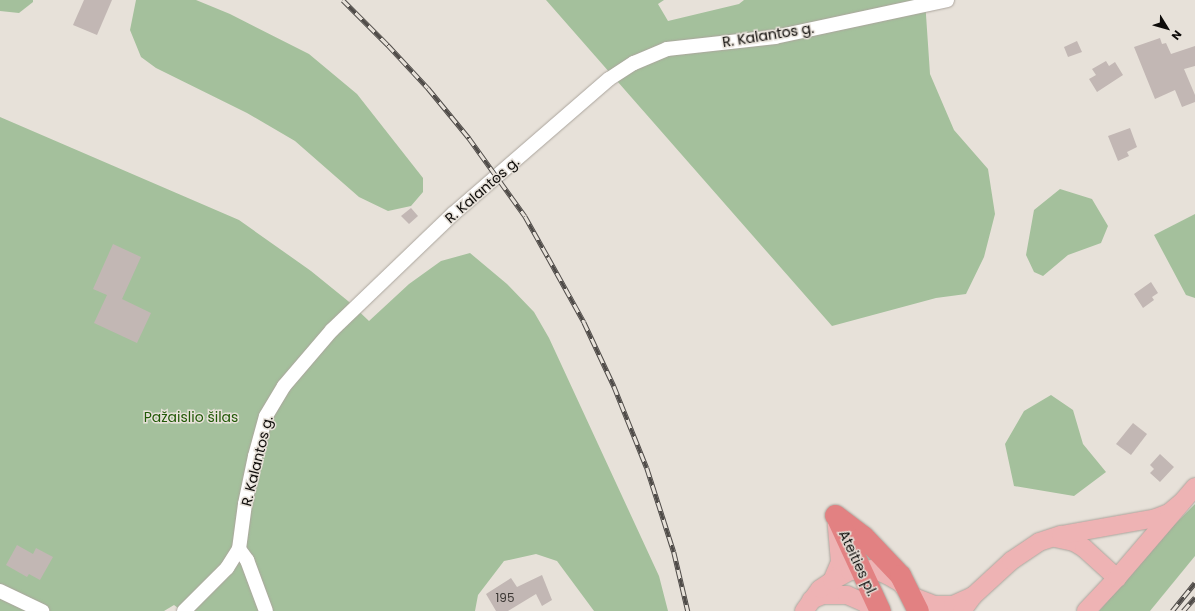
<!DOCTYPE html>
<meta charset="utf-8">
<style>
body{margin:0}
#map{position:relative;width:1195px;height:611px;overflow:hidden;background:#e7e1d9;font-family:Poppins,sans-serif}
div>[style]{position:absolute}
.green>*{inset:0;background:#a4c09c}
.building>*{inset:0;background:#c2b7b4}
.roads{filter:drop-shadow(0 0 1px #aba59d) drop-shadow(0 0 1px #aba59d)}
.minor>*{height:14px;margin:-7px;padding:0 7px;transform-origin:7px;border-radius:7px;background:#fff}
.major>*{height:18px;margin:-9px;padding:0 9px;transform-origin:9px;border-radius:9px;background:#eeb3b4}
.highway>*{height:21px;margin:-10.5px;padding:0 10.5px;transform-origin:10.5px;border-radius:10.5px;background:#e28182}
.rail>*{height:4.5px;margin-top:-2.25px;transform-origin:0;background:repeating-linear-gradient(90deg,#e7e1d9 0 9px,#4f4b48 0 18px);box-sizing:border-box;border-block:1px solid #4f4b48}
span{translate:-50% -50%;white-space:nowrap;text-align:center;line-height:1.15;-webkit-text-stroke:3px #e7e1d9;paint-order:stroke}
.number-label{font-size:12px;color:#3b3734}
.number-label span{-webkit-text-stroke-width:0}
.street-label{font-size:14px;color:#0e0c0a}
.park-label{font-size:14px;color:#215907}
.north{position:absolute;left:1147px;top:8px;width:40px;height:40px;-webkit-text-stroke:3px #e7e1d9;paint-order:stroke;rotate:127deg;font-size:11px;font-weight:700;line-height:16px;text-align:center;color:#0e0c0a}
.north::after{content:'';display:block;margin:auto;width:14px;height:18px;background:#0e0c0a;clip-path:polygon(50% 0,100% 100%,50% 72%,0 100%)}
</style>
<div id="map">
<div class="green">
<i style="clip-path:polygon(0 0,33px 0,33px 2px,19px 13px,0 11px)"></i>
<i style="clip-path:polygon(136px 0,196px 0,230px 14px,309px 54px,357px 94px,423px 178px,423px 192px,411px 206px,388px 211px,359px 197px,295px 141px,247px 113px,156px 68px,141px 57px,130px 30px)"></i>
<i style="clip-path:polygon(546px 0,664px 0,658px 4px,668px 21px,739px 4px,744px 0,925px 0,930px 74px,954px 130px,988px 169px,995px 214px,984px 257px,966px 294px,936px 298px,832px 326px)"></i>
<i style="clip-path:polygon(0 117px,239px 220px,311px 271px,348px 301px,369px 321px,409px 284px,441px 261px,470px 253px,507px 284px,534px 312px,549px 338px,659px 576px,668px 611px,594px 611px,557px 561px,536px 554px,504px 561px,478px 595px,475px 611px,182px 611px,174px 605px,164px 611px,0 611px)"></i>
<i style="clip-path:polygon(1060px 189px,1092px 199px,1108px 226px,1101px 243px,1068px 255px,1043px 276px,1034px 272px,1026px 255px,1034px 210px)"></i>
<i style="clip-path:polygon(1195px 214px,1195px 298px,1186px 295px,1154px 235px)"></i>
<i style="clip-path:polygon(1051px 395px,1073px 410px,1083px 444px,1106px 472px,1074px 496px,1014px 486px,1005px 444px,1024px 411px)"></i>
<i style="clip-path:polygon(1195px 504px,1195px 556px,1150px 611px,1099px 611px,1173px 526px)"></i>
</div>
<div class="building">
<i style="clip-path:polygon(84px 0,112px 0,97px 35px,73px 25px)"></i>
<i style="clip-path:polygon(1160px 38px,1162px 44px,1166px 43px,1171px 54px,1195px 46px,1195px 66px,1184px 69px,1195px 95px,1195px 102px,1182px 107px,1175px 90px,1155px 99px,1134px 47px)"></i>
<i style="clip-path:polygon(1077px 41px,1082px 52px,1068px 57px,1064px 47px)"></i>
<i style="clip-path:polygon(1106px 61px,1109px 66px,1115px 62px,1123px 75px,1097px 92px,1089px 79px,1096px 75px,1092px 69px)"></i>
<i style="clip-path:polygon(1130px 128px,1137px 147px,1127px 152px,1129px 156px,1118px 161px,1108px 136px)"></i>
<i style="clip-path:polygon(411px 208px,418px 216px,409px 224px,401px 216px)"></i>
<i style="clip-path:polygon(113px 244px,141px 257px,122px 299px,151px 313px,137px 343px,94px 323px,107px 295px,93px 289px)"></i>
<i style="clip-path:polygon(1151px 282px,1158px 293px,1152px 297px,1154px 300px,1143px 308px,1134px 294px)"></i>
<i style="clip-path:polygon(1133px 423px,1147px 434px,1131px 455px,1116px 444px)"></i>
<i style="clip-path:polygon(1160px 454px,1174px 467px,1160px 482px,1150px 473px,1154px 469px,1150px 465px)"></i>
<i style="clip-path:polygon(17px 545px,33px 554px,36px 548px,53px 557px,40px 580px,29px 574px,27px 577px,6px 565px)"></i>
<i style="clip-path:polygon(542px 575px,552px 600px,542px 606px,536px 594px,508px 611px,496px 611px,486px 594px,511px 578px,517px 587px)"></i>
</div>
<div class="roads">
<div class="minor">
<i style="left:239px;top:549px;width:14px;rotate:54deg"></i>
<i style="left:247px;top:560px;width:54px;rotate:69.6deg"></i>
<i style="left:0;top:591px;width:47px;rotate:25.5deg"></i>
<i style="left:184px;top:611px;width:61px;rotate:-45deg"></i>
<i style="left:227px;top:568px;width:22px;rotate:-58deg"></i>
<i style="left:239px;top:549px;width:45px;rotate:-82.4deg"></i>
<i style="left:245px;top:504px;width:49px;rotate:-78.2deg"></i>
<i style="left:255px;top:456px;width:41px;rotate:-74.6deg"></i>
<i style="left:266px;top:416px;width:35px;rotate:-59deg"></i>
<i style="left:284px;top:386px;width:74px;rotate:-49.4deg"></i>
<i style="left:332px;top:330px;width:168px;rotate:-43.8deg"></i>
<i style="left:453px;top:214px;width:206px;rotate:-40.9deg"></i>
<i style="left:609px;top:79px;width:30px;rotate:-33deg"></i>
<i style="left:634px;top:63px;width:36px;rotate:-23deg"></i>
<i style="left:667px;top:49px;width:109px;rotate:-6.3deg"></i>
<i style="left:775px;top:37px;width:176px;rotate:-12.1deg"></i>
</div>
<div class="major">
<i style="left:1055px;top:538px;width:19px;rotate:12deg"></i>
<i style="left:1074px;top:542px;width:12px;rotate:31deg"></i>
<i style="left:1084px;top:548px;width:45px;rotate:42.3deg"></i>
<i style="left:832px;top:581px;width:21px;rotate:-67deg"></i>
<i style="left:840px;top:562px;width:38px;rotate:-95deg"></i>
<i style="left:811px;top:600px;width:13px;rotate:-23deg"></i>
<i style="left:823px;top:595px;width:24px"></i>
<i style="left:847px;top:595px;width:20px;rotate:24deg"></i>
<i style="left:865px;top:603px;width:14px;rotate:36deg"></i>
<i style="left:804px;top:611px;width:27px;rotate:-54deg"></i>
<i style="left:820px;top:589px;width:14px;rotate:-34deg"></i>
<i style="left:832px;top:581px;width:21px;rotate:-29deg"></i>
<i style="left:850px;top:571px;width:11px;rotate:-5deg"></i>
<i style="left:861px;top:570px;width:12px;rotate:-5deg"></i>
<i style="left:873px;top:569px;width:15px;rotate:23deg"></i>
<i style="left:887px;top:575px;width:16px;rotate:30deg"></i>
<i style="left:901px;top:583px;width:16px;rotate:52deg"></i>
<i style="left:911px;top:596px;width:25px;rotate:21deg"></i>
<i style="left:934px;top:605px;width:19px"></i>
<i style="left:953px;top:605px;width:22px;rotate:-24deg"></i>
<i style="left:962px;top:611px;width:19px;rotate:-54deg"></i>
<i style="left:973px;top:596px;width:52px;rotate:-42.6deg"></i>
<i style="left:1011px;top:561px;width:34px;rotate:-34deg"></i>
<i style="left:1039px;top:542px;width:23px;rotate:-18deg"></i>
<i style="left:1061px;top:535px;width:97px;rotate:-10.1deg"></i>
<i style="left:1156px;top:518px;width:14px;rotate:-21deg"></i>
<i style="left:1169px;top:513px;width:16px;rotate:-40deg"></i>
<i style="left:1086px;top:611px;width:45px;rotate:-46.8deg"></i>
<i style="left:1117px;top:578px;width:120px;rotate:-49.4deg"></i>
</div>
<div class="highway">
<i style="left:835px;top:515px;width:35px;rotate:37deg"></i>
<i style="left:863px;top:536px;width:54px;rotate:46.5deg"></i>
<i style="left:900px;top:575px;width:40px;rotate:63.4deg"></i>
<i style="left:837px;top:518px;width:102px;rotate:65.2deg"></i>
</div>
</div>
<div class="rail">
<i style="left:343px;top:0;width:64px;rotate:45deg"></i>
<i style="left:388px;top:45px;width:59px;rotate:47.1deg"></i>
<i style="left:428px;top:88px;width:65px;rotate:50.6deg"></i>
<i style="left:469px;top:138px;width:96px;rotate:54.3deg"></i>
<i style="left:525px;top:216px;width:47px;rotate:60.7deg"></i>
<i style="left:548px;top:257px;width:74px;rotate:61deg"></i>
<i style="left:584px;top:322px;width:71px;rotate:64.9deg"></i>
<i style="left:614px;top:386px;width:88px;rotate:68.1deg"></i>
<i style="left:647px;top:468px;width:88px;rotate:72.2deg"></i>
<i style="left:674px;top:552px;width:61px;rotate:76.7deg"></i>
<i style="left:1172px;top:611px;width:36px;rotate:-51deg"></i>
<i style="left:1183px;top:611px;width:18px;rotate:-49deg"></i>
</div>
<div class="number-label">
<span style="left:505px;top:598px">195</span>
</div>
<div class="street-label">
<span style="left:768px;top:35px;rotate:-9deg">R. Kalantos g.</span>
<span style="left:482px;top:190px;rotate:-41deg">R. Kalantos g.</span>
<span style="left:257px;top:461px;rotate:-76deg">R. Kalantos g.</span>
<span style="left:858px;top:563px;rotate:65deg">Ateities pl.</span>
</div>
<div class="park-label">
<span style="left:191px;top:417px">Pažaislio šilas</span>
</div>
<div class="north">N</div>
</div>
